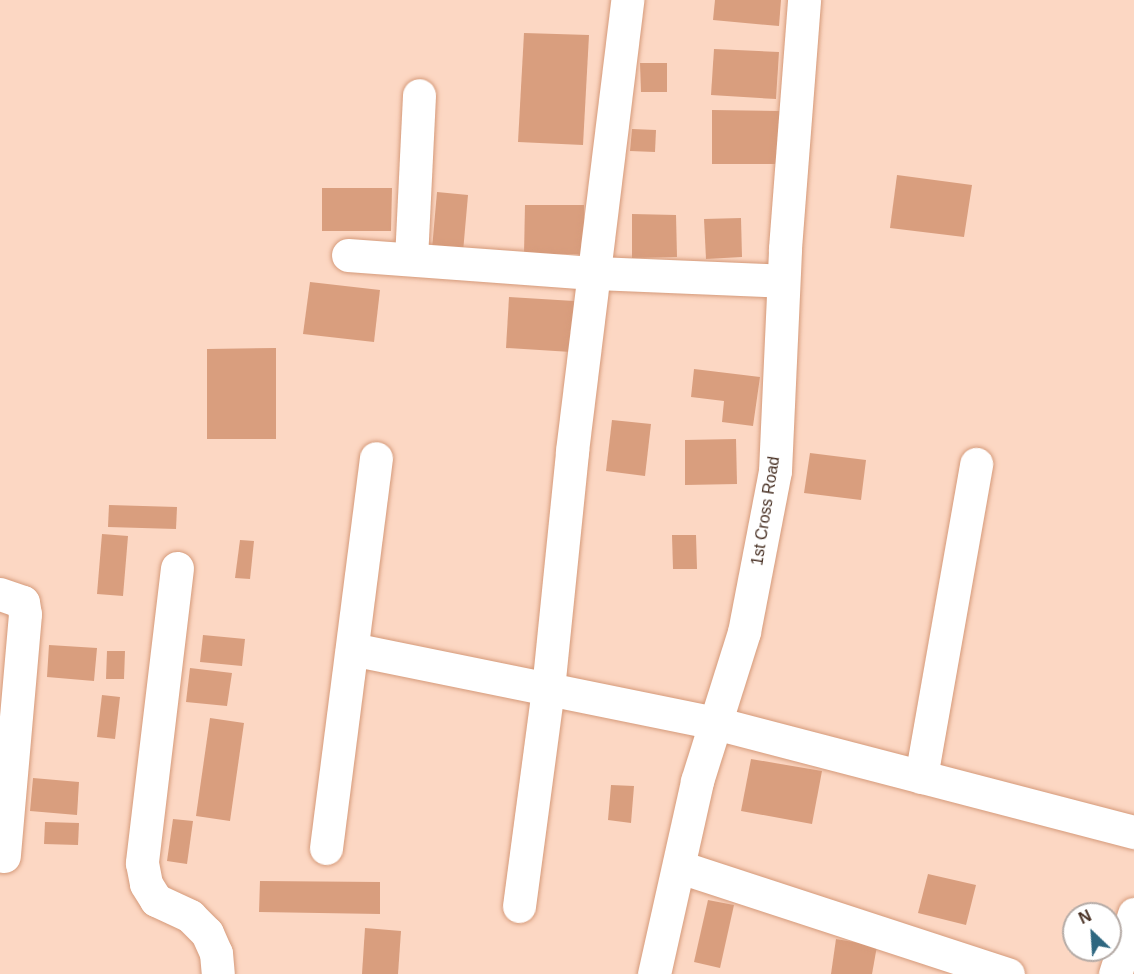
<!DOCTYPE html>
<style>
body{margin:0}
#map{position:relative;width:1134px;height:974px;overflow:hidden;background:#fcd7c3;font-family:Helvetica,sans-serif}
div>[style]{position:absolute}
.building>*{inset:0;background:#d99e7e}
.roads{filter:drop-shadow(0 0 2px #d59a7a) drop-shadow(0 0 2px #d59a7a)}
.minor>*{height:33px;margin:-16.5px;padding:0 16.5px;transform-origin:16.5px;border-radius:16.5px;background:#fff}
span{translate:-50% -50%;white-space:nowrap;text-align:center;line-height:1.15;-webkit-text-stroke:6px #fff;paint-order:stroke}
.street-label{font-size:16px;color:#462e21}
.north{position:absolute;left:1062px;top:902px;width:60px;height:60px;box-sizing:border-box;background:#fff;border:2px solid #b5aba6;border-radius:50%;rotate:335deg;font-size:16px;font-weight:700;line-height:24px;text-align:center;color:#462e21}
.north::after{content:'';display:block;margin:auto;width:21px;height:27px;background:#2e6780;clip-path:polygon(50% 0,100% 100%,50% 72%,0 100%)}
</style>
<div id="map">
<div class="building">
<i style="clip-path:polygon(715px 0,781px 0,779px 26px,713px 20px)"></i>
<i style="clip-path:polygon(524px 33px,589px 35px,583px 145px,518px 142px)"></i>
<i style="clip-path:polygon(714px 49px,779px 52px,776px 99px,711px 95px)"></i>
<i style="clip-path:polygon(640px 63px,667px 63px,667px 92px,641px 92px)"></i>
<i style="clip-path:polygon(712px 110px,780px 111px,779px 164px,712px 164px)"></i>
<i style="clip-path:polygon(632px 129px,656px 130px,655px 152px,630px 151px)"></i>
<i style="clip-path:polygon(897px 175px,972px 185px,964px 237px,890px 228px)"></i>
<i style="clip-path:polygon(322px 188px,392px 188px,391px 231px,322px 231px)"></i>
<i style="clip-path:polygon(437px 192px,468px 195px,463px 252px,432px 249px)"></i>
<i style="clip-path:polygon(525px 205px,584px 205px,584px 254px,524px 254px)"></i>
<i style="clip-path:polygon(632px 214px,676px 215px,677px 257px,632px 258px)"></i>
<i style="clip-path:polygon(741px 218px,742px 257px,706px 259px,704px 219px)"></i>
<i style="clip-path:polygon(310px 282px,380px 290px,374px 342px,303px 334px)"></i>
<i style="clip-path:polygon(509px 297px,574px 301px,571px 352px,506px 348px)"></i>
<i style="clip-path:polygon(276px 348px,276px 439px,207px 439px,207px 349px)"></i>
<i style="clip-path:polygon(694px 369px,760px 377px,753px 426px,722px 422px,724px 401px,691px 397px)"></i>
<i style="clip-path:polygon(612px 420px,651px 424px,645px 476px,606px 471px)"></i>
<i style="clip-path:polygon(736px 439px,737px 484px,685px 485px,685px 440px)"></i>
<i style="clip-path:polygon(810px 453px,866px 460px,861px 500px,804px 493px)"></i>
<i style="clip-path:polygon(109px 505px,177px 507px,176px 529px,108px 527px)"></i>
<i style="clip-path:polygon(102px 534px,128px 536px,123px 596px,97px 594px)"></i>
<i style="clip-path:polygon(672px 535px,696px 535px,697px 569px,673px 569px)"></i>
<i style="clip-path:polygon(240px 540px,254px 541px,250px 579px,235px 578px)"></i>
<i style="clip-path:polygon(203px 635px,245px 639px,242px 666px,200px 662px)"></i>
<i style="clip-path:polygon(49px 645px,97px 648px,94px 681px,47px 677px)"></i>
<i style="clip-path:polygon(107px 651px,125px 651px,124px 679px,106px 679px)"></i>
<i style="clip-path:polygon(190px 668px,232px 673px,227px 706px,186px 702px)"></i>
<i style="clip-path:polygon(102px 695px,120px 697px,115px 739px,97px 737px)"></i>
<i style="clip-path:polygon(210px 718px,244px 723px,230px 821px,196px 816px)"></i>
<i style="clip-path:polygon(751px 759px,822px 771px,812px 824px,741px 811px)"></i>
<i style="clip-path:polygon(33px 778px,79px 782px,77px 815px,30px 811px)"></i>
<i style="clip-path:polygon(611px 785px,634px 786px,631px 823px,608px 820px)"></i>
<i style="clip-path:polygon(173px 819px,193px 821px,187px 864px,167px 861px)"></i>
<i style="clip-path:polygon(45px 822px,79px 823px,78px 845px,44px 844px)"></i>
<i style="clip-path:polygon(928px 874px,976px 885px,966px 925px,918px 913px)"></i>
<i style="clip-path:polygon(260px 881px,380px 882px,380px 914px,259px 912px)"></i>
<i style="clip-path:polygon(708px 900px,734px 905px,720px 968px,694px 962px)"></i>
<i style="clip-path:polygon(365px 928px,401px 931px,398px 974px,362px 974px)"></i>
<i style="clip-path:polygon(836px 939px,877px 946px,872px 974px,831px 974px)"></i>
</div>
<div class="roads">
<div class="minor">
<i style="left:348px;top:255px;width:249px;rotate:4.2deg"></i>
<i style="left:596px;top:273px;width:187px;rotate:2.4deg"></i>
<i style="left:411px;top:259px;width:164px;rotate:-87.2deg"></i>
<i style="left:177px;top:568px;width:297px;rotate:96.8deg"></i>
<i style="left:142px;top:863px;width:21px;rotate:79deg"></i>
<i style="left:146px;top:884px;width:19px;rotate:58deg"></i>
<i style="left:156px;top:900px;width:38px;rotate:25deg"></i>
<i style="left:190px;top:916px;width:24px;rotate:45deg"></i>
<i style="left:207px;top:933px;width:22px;rotate:66deg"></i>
<i style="left:216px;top:953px;width:21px;rotate:85deg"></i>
<i style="left:0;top:594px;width:24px;rotate:19deg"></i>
<i style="left:23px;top:602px;width:12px;rotate:81deg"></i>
<i style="left:25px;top:614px;width:243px;rotate:95deg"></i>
<i style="left:352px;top:649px;width:370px;rotate:11.5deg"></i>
<i style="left:715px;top:723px;width:433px;rotate:14.6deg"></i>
<i style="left:921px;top:777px;width:318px;rotate:-80deg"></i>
<i style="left:326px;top:848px;width:393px;rotate:-82.7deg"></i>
<i style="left:680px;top:867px;width:345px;rotate:18.1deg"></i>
<i style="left:519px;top:906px;width:219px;rotate:-82.4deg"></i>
<i style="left:548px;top:689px;width:239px;rotate:-84.2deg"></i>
<i style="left:572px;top:451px;width:454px;rotate:-83deg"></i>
<i style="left:654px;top:974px;width:198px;rotate:-77.4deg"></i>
<i style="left:697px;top:781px;width:156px;rotate:-72.5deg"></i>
<i style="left:744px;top:632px;width:164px;rotate:-79.1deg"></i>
<i style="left:775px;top:471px;width:223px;rotate:-87.4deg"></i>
<i style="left:785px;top:248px;width:249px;rotate:-85.6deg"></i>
<i style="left:1115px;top:974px;width:63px;rotate:-72.4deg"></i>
</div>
</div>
<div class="street-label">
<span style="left:766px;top:511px;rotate:-81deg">1st Cross Road</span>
</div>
<div class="north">N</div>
</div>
